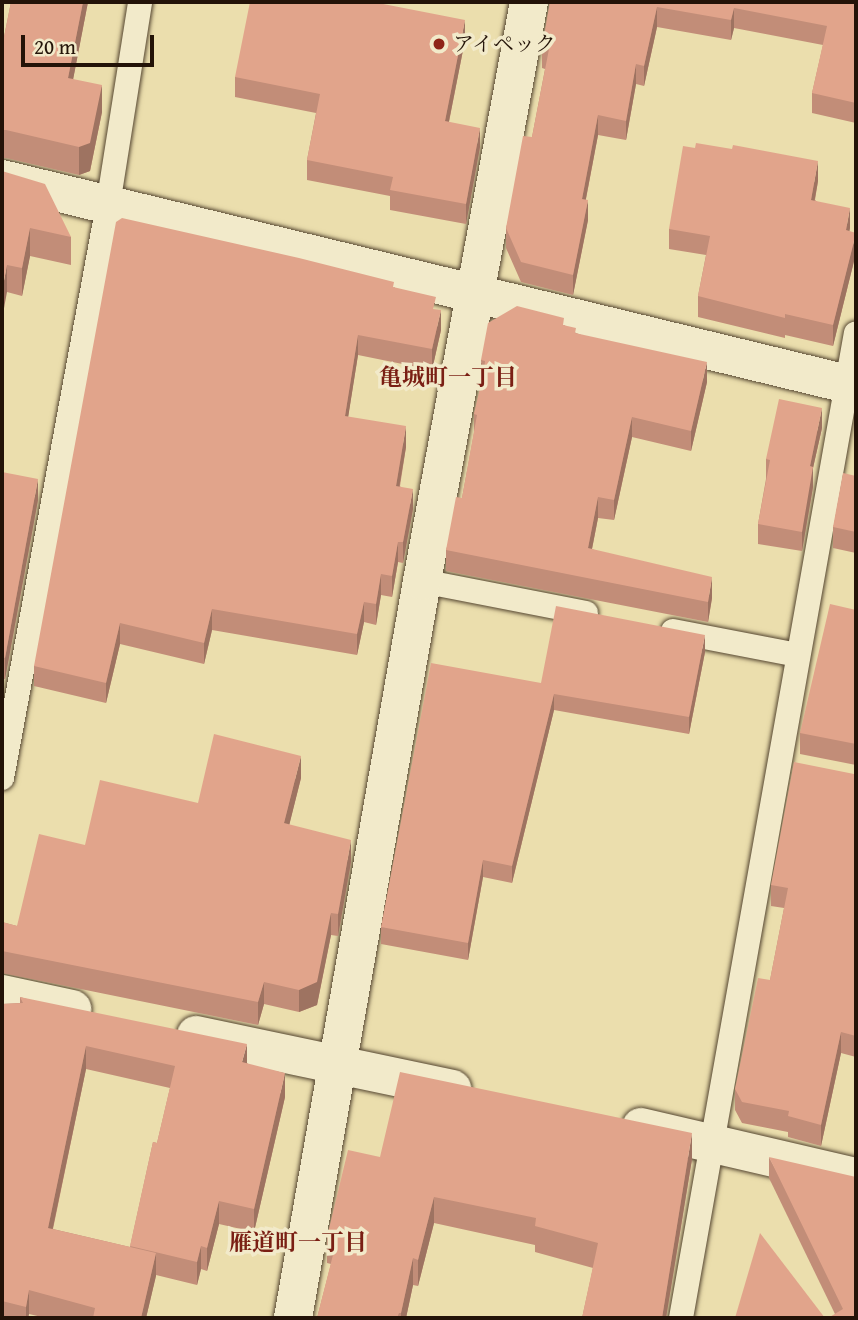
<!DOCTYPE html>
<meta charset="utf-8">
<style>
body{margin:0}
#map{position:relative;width:858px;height:1320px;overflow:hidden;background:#ebdead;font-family:"Gentium Book Plus","Noto Serif JP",serif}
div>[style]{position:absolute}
.roads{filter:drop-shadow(0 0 2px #554631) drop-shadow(0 0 2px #554631)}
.lane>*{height:24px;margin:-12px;padding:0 12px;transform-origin:12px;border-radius:12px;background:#f2eaca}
.street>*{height:38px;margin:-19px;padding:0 19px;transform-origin:19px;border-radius:19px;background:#f2eaca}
.secondary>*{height:38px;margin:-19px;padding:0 19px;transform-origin:19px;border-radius:19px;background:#f2eaca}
.wall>*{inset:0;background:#c28d78}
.shaded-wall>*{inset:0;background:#9e7361}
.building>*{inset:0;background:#e1a48b}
.dots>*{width:19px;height:19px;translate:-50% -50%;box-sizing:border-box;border:4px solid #f2eaca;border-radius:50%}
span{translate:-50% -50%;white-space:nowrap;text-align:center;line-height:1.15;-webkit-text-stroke:7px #f2eaca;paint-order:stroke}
.poi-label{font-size:21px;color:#231308}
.left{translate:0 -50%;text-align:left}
.neighbourhood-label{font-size:23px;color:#7a1f14;font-weight:700}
.frame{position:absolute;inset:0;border:4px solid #231308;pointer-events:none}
.scale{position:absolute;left:21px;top:35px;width:133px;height:32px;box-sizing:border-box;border:4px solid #231308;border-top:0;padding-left:9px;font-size:21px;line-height:24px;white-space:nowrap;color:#231308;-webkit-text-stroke:5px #f2eaca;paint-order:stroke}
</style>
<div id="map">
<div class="roads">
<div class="lane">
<i style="left:422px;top:581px;width:167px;rotate:11deg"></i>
<i style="left:673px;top:631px;width:127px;rotate:10.9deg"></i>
<i style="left:2px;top:778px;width:583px;rotate:-79.52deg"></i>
<i style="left:108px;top:205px;width:206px;rotate:-81deg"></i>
<i style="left:681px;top:1318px;width:1000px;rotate:-79.93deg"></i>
</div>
<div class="street">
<i style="left:2px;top:994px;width:72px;rotate:12.1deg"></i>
<i style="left:196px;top:1035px;width:262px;rotate:11.9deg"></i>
<i style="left:641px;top:1127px;width:221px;rotate:13.1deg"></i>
<i style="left:293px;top:1318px;width:748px;rotate:-80.07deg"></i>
<i style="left:422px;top:581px;width:589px;rotate:-79.53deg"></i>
</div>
<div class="secondary">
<i style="left:2px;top:179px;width:879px;rotate:13.63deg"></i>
</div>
</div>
<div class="wall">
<i style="clip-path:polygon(11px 2px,88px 2px,73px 79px,102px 112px,90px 171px,79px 175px,6px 158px,2px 158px,2px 47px)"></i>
<i style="clip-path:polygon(550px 2px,856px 2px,856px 123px,812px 113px,812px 93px,823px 45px,734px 28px,731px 40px,657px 27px,644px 86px,636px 84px,626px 140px,598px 135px,586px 199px,588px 220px,573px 295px,521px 282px,506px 248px,506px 228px,532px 137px,545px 69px,542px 68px,542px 48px)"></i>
<i style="clip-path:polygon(465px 40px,449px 122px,480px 147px,466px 224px,390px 210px,390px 196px,307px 180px,307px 160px,316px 113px,235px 97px,235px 77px)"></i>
<i style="clip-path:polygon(2px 171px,71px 237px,71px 265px,30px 256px,22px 296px,7px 292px)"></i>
<i style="clip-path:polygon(818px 181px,815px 200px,850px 228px,849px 231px,856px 253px,833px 346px,785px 335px,785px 338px,698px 317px,698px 296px,706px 255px,669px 249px,669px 229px)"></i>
<i style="clip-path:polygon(394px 287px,441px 330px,432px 370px,358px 355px,348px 417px,406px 447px,400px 486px,413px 509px,403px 563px,398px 562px,392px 597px,381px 595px,376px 625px,364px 622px,357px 655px,212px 630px,204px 664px,120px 644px,106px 703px,34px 686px,34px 666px)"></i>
<i style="clip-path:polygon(564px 325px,576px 333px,707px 382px,691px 451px,632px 437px,614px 520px,598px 518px,592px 549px,712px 598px,708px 622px,446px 571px,446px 550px,462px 498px,474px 433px,474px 414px,482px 381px,481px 360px)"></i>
<i style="clip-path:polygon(822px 428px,813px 468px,813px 487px,802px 551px,758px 544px,758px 524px,766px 479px,766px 459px)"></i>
<i style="clip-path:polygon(2px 472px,38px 500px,5px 679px,2px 679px)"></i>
<i style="clip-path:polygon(856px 476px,856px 553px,833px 548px,833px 527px)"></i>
<i style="clip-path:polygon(856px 610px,856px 765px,800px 754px,800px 733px)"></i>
<i style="clip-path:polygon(705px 652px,689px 734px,554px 710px,512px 883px,483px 877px,468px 960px,381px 944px,381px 927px,541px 683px)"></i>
<i style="clip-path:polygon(856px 773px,856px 1057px,841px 1053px,821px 1146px,788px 1137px,788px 1132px,742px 1123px,735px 1110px,735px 1089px,770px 980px,784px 908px,771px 906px,771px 885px,854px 774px)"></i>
<i style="clip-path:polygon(301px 778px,289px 825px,351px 862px,338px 936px,331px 935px,317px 1005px,299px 1012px,264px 1004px,258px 1025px,2px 973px,2px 922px,17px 926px,85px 845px,198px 803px)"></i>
<i style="clip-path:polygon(evenodd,20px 997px,247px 1063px,285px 1097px,254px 1232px,219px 1224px,207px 1271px,201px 1269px,197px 1285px,156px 1275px,146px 1318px,46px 1318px,29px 1314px,28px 1318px,2px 1318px,2px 1004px,20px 1003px,20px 997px,86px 1069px,170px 1088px,157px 1143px,153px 1142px,130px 1247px,53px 1229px,86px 1069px)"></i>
<i style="clip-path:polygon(380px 1157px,692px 1159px,666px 1318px,582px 1318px,593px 1268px,535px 1252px,535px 1245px,434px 1223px,418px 1286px,413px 1285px,406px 1318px,317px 1318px,331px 1264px,327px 1263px,327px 1237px)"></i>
<i style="clip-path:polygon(769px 1157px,856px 1318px,835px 1314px,769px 1178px)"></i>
</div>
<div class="shaded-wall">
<i style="clip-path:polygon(83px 2px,88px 2px,68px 106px,68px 78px)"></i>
<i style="clip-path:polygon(657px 7px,657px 27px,644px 86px,644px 66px)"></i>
<i style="clip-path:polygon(734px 8px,734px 28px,731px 40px,731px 20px)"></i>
<i style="clip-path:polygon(465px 20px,465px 40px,445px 141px,445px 121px)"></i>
<i style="clip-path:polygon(636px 64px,636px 84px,626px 140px,626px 121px)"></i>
<i style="clip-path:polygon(102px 85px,102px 112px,90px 171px,79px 175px,79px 147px)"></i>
<i style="clip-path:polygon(598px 115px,598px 135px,582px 219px,582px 199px)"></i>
<i style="clip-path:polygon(480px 128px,480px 147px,466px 224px,466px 204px)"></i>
<i style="clip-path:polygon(818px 161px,818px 181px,811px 220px,811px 200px)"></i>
<i style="clip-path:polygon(588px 200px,588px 220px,573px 295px,573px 275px)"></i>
<i style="clip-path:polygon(850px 208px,850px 228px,846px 251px,846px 230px)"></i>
<i style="clip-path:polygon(30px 228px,30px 256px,22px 296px,22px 268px)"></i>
<i style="clip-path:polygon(856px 233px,856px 253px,833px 346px,833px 325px)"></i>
<i style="clip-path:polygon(7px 265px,7px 292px,2px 319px,2px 291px)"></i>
<i style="clip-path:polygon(441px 310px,441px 330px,432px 370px,432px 349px)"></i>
<i style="clip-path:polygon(358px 335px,358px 355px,345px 437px,345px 416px)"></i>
<i style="clip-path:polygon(707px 362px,707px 382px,691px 451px,691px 431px)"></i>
<i style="clip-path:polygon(822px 408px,822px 428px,813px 468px,813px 487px,802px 551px,802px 532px,810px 466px)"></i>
<i style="clip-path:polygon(632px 417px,632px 437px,614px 520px,614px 500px)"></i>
<i style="clip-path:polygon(406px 426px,406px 447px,396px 506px,396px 486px)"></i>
<i style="clip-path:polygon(38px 479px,38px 500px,5px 679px,5px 658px)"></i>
<i style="clip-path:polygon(413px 489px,413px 509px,403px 563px,403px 542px)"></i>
<i style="clip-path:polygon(598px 497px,598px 518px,588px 569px,588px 548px)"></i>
<i style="clip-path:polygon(398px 542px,398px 562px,392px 597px,392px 576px)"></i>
<i style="clip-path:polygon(381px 574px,381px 595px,376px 625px,376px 604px)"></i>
<i style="clip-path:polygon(712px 577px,712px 598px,708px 622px,708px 602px)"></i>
<i style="clip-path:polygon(364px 602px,364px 622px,357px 655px,357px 634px)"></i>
<i style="clip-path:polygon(212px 609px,212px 630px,204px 664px,204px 643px)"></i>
<i style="clip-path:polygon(120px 623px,120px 644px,106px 703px,106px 683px)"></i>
<i style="clip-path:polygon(705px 635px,705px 652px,689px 734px,689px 717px)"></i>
<i style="clip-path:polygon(554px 694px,554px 710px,512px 883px,512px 866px)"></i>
<i style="clip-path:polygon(301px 756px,301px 778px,284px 846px,284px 823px)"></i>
<i style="clip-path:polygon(351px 840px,351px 862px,338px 936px,338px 914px)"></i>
<i style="clip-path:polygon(483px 860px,483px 877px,468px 960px,468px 943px)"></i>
<i style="clip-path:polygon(331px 913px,331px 935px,317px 1005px,299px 1012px,299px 990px)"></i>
<i style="clip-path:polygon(264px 982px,264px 1004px,258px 1025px,258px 1002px)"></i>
<i style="clip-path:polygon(841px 1032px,841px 1053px,821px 1146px,821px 1125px)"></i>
<i style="clip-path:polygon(247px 1044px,247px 1067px,242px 1062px)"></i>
<i style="clip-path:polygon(86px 1046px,86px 1069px,48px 1251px,48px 1228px)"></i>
<i style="clip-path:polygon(285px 1073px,285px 1097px,254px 1232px,254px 1209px)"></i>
<i style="clip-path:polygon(692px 1133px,692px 1159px,666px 1318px,662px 1318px)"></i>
<i style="clip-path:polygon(434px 1197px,434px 1223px,418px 1286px,418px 1260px)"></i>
<i style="clip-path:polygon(219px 1201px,219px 1224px,207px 1271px,207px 1248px)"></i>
<i style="clip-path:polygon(201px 1246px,201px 1269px,197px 1285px,197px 1262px)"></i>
<i style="clip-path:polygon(156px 1253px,156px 1276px,146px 1318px,141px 1318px)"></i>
<i style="clip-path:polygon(413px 1258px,413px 1285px,406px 1318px,401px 1318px,401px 1313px)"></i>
<i style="clip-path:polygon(29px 1290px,29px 1314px,28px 1318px,26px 1318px,26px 1307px)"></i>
</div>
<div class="building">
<i style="clip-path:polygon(11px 2px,83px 2px,68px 78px,102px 85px,90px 143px,79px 147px,6px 130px,2px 130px,2px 47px)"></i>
<i style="clip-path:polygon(250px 2px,373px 2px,465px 20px,445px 121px,480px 128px,466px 204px,390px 190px,393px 177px,307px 160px,320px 94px,235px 77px)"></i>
<i style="clip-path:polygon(550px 2px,856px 2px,856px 103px,812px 93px,827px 26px,734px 8px,731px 20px,657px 7px,644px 66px,636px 64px,626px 121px,598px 115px,582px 199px,588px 200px,573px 275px,521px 262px,506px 228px,523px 136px,532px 137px,549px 49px,542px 48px)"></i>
<i style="clip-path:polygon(696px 143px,732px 149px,733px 145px,818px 161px,811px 200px,850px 208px,846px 230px,856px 233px,833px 325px,785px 314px,785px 318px,698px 296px,710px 236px,669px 229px,683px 146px,695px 148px)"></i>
<i style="clip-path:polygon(2px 171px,45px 184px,71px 237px,30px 228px,22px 268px,7px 265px,2px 291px)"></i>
<i style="clip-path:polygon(122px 218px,299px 258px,394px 282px,393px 287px,436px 297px,433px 309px,441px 310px,432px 349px,358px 335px,345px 416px,406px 426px,396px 486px,413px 489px,403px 542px,398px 542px,392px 576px,381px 574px,376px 604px,364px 602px,357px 634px,212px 609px,204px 643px,120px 623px,106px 683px,34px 666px,116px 222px)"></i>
<i style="clip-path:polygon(517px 306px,564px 318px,563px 325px,576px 328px,575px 333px,707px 362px,691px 431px,632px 417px,614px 500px,598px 497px,588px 548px,712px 577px,708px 602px,446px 550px,456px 497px,462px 498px,477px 415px,474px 414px,484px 371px,485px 361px,481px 360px,488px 323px)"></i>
<i style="clip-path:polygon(779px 399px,822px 408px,810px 466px,813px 467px,802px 532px,758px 524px,770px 460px,766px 459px)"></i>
<i style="clip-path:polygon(2px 472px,38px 479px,5px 658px,2px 657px)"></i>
<i style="clip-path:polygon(843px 473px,856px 476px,856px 532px,833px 527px)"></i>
<i style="clip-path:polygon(830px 604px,856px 610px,856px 744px,800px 733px)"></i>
<i style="clip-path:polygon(556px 606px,705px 635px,689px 717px,554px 694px,512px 866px,483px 860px,468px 943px,381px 927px,431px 663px,541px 683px)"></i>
<i style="clip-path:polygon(214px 734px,301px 756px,284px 823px,351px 840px,338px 914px,331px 913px,317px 982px,299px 990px,264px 982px,258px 1002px,2px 951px,2px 922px,17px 926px,39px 834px,85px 845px,100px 780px,198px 803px)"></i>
<i style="clip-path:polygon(794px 762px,854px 774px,856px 773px,856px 1036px,841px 1032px,821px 1125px,788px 1116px,789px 1111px,742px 1102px,735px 1089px,758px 978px,770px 980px,788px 888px,771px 885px)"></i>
<i style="clip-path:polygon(20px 997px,247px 1044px,242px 1062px,285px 1073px,254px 1209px,219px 1201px,207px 1248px,201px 1246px,197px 1262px,130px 1246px,153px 1142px,157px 1143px,175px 1066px,86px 1046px,48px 1228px,156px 1253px,141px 1318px,93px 1318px,95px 1308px,29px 1290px,26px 1307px,2px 1301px,2px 1004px,23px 1003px)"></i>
<i style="clip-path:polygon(400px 1072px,692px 1133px,662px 1318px,582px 1318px,598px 1243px,535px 1226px,536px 1218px,434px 1197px,418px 1260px,413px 1258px,401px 1313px,399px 1313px,397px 1318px,317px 1318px,337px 1239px,327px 1237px,348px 1150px,380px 1157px)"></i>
<i style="clip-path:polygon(769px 1157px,856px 1177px,856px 1318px,828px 1318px,843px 1309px)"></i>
<i style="clip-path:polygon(760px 1233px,825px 1318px,735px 1318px)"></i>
</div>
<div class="dots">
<i style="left:439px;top:44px;background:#8f2418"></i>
</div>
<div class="poi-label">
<span class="left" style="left:453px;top:44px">アイペック</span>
</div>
<div class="neighbourhood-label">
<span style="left:448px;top:377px">亀城町一丁目</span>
<span style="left:298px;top:1242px">雁道町一丁目</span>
</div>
<div class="frame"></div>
<div class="scale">20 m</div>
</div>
